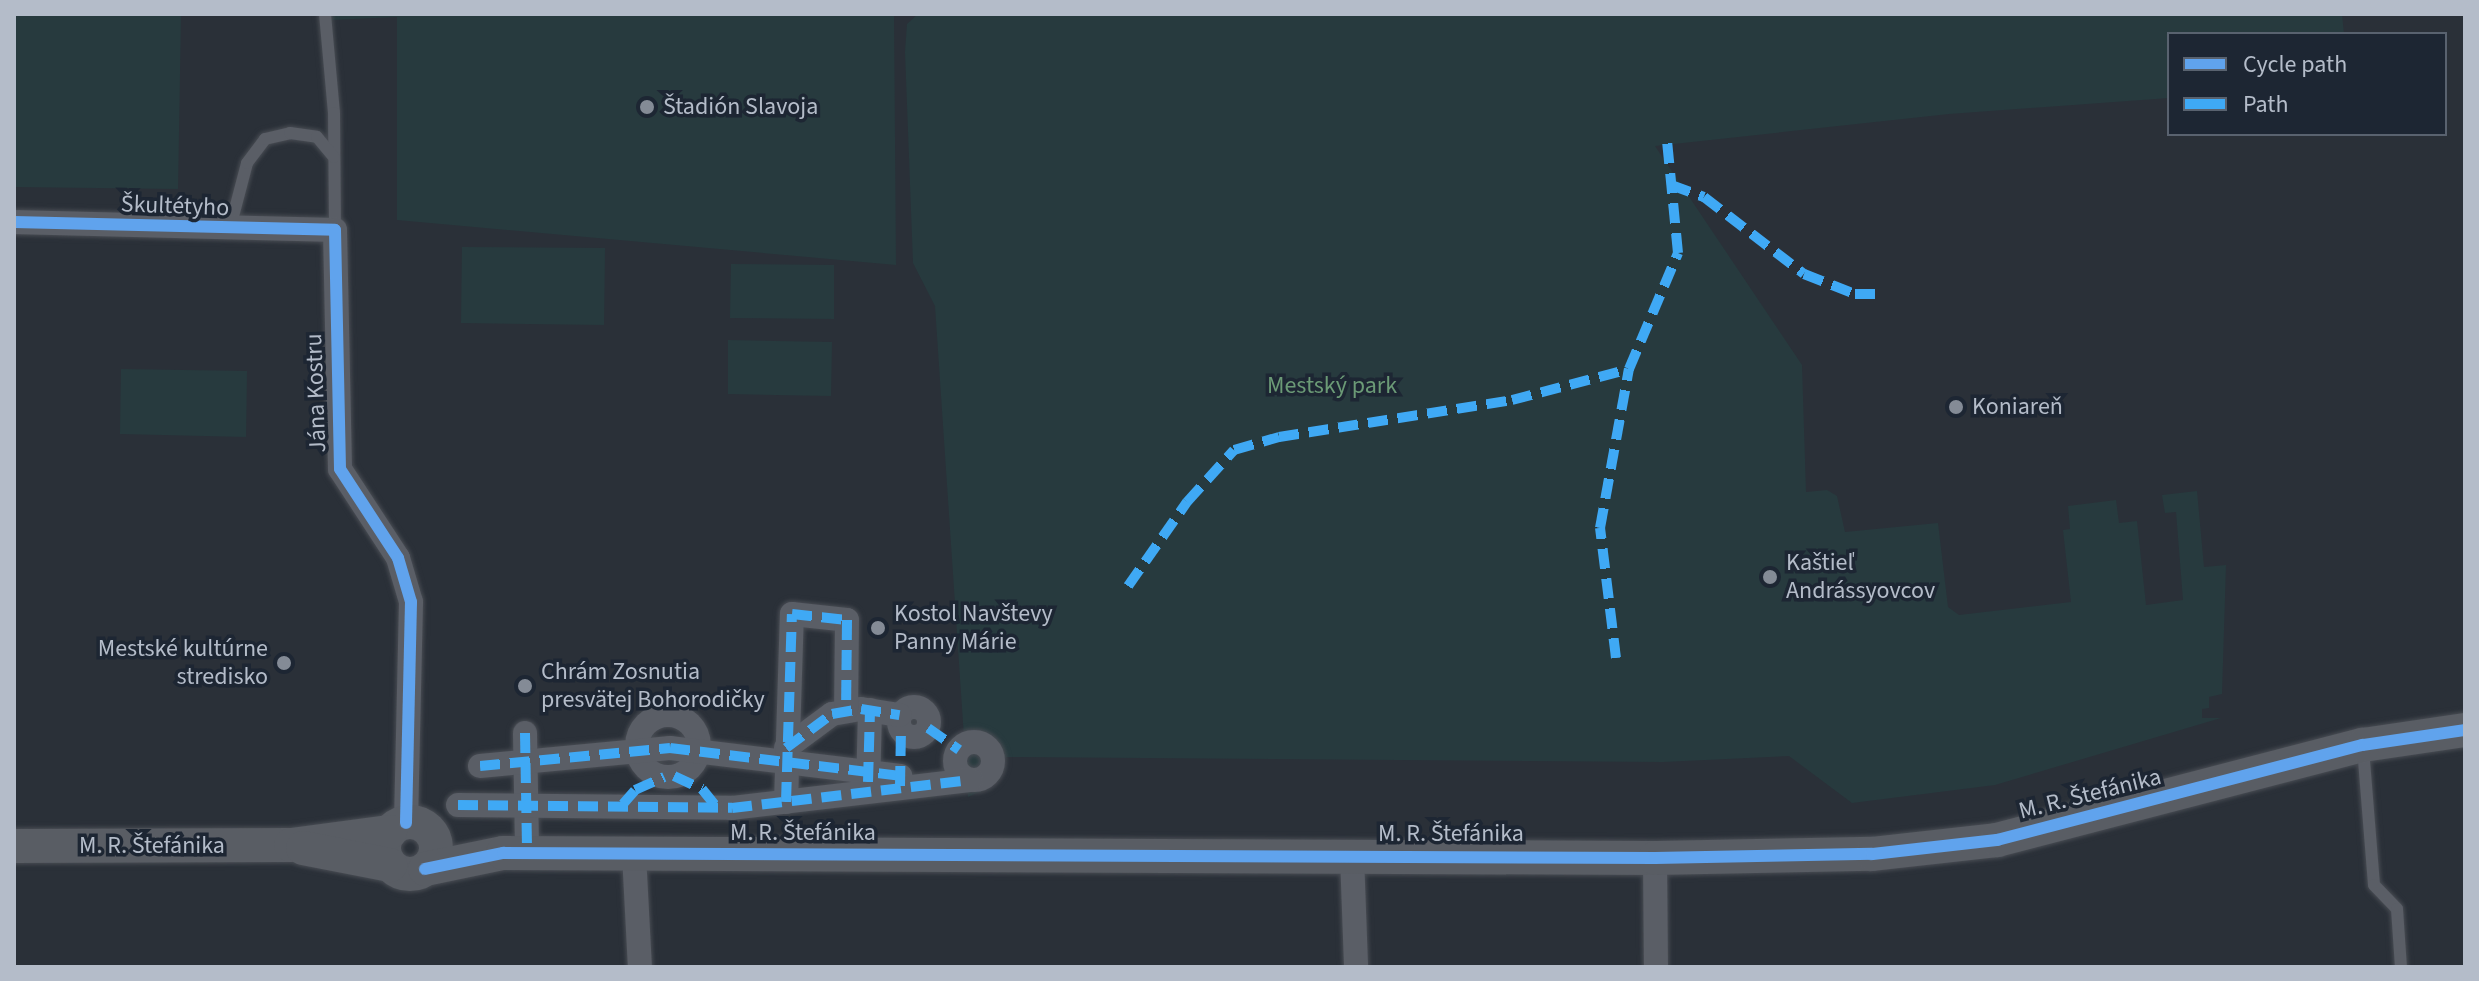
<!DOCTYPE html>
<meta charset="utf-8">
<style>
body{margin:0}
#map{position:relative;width:2479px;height:981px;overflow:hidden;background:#2a3038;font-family:"Source Sans 3",sans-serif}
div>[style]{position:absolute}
.green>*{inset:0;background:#273a3e}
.roads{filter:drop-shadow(0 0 2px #484c53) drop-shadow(0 0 2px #484c53)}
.lane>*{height:12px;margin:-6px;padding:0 6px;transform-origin:6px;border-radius:6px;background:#5a5e66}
.street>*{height:24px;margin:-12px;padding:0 12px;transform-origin:12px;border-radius:12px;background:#5a5e66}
.street>.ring{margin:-12px;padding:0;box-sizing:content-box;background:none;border:24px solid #5a5e66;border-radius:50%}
.secondary>*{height:34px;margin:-17px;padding:0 17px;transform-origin:17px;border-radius:17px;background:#595d64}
.secondary>.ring{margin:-17px;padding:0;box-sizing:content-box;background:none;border:34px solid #595d64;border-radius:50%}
.quiet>*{height:10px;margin-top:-5px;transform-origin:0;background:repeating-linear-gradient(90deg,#3fa9f5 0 20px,transparent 0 30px)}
.cycleway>*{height:12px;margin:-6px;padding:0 6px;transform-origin:6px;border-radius:6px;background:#60a3ed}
.dots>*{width:22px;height:22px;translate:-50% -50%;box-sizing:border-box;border:4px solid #1d2633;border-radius:50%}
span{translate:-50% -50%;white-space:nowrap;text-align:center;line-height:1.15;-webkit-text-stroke:7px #1d2633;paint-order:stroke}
.poi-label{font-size:24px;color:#b4bcc9}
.left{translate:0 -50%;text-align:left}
.right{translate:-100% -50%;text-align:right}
.street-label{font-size:24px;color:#b4bcc9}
.park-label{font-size:24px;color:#6b9a76}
.frame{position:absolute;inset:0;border:16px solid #b4bcc9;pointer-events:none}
.legend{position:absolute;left:2167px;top:32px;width:280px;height:104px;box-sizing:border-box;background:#1d2633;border:2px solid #59626f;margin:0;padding:10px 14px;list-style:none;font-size:24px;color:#b4bcc9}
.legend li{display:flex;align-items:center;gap:16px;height:40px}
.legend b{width:40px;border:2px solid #59626f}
</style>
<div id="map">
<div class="green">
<i style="clip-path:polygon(14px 14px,181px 14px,178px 189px,14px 187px)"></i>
<i style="clip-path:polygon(330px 14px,894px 14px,896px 265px,397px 220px,397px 17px,331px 20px)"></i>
<i style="clip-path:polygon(918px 14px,2342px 14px,2344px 34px,2169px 34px,2169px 98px,1949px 114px,1655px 146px,1802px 365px,1806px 492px,1827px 490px,1837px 496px,1845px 532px,1938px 523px,1948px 607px,1959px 615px,2071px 602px,2063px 530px,2070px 529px,2068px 506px,2116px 500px,2119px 523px,2137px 521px,2146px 605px,2183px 600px,2176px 512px,2165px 513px,2162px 495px,2197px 491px,2204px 567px,2226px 565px,2222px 694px,2209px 697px,2209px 708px,2202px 709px,2202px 718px,2221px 718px,1995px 785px,1852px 803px,1789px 756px,1663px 762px,1006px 757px,992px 786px,968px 797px,935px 306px,913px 263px,905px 52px,907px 24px)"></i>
<i style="clip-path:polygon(462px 247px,605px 248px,604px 325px,461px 323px)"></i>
<i style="clip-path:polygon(731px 264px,834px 265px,834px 319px,730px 318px)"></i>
<i style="clip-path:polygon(728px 340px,832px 342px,831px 396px,728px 394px)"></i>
<i style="clip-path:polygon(121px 369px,247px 371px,246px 437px,120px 434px)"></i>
</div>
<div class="roads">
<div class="lane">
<i style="left:325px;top:14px;width:99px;rotate:84.8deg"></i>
<i style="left:334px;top:113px;width:117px;rotate:89.5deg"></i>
<i style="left:230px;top:228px;width:67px;rotate:-75.3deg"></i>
<i style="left:247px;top:163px;width:30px;rotate:-53deg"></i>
<i style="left:265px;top:139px;width:26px;rotate:-13deg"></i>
<i style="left:290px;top:133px;width:27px;rotate:8deg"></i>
<i style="left:317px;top:137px;width:26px;rotate:50deg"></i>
<i style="left:2363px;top:748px;width:137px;rotate:85.4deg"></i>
<i style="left:2374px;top:885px;width:33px;rotate:46deg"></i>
<i style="left:2397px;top:909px;width:58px;rotate:86.1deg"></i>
</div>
<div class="street">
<i style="left:14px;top:222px;width:321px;rotate:1.4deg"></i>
<i style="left:335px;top:230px;width:239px;rotate:88.8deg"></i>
<i style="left:340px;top:469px;width:106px;rotate:56.9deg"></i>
<i style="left:398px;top:558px;width:46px;rotate:73.5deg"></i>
<i style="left:411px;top:602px;width:221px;rotate:91.3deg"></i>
<i class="ring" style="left:899px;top:707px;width:6px;height:6px"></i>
<i class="ring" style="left:637px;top:715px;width:38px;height:38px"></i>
<i style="left:525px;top:733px;width:120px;rotate:89deg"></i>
<i class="ring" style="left:955px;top:742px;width:14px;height:14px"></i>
<i style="left:786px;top:748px;width:57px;rotate:-36.5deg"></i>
<i style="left:832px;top:714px;width:29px;rotate:-10deg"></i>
<i style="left:861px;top:709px;width:39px;rotate:9deg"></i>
<i style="left:480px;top:766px;width:191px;rotate:-5.4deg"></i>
<i style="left:670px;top:748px;width:232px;rotate:6.9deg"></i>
<i style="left:868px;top:788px;width:78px;rotate:-88.5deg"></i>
<i style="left:786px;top:802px;width:188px;rotate:-88.2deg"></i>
<i style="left:792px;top:614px;width:55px;rotate:6.2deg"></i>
<i style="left:847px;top:620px;width:90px;rotate:90.6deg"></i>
<i style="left:458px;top:805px;width:274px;rotate:0.6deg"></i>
<i style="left:732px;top:808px;width:240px;rotate:-6.7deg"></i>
<i style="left:634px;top:854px;width:113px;rotate:87deg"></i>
<i style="left:1352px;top:856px;width:111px;rotate:87.9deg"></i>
<i style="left:1655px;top:858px;width:109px;rotate:89.5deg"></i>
</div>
<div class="secondary">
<i class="ring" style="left:384px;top:822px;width:18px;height:18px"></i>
<i style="left:14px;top:846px;width:277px;rotate:-0.2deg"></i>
<i style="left:291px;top:845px;width:100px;rotate:-7.5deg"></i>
<i style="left:303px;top:848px;width:89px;rotate:11.1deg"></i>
<i style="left:425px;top:869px;width:80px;rotate:-11.6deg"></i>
<i style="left:503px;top:853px;width:1152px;rotate:0.25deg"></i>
<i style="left:1655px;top:858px;width:217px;rotate:-1.1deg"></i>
<i style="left:1872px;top:854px;width:126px;rotate:-6.4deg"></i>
<i style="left:1997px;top:840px;width:378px;rotate:-14.6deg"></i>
<i style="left:2363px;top:745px;width:103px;rotate:-8.4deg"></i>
</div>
</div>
<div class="quiet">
<i style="left:1671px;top:185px;width:35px;rotate:20deg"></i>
<i style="left:1704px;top:197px;width:126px;rotate:37.6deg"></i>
<i style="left:1804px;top:274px;width:55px;rotate:21.4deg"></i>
<i style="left:1855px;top:294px;width:29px"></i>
<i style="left:1128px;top:586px;width:103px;rotate:-54.9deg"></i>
<i style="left:1187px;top:502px;width:70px;rotate:-47.9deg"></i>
<i style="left:1234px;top:450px;width:47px;rotate:-16.1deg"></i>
<i style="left:1279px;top:437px;width:236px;rotate:-9deg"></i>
<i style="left:1512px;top:400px;width:121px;rotate:-14.8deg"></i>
<i style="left:1629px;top:369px;width:126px;rotate:-67.1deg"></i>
<i style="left:1678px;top:253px;width:114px;rotate:-95.6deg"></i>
<i style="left:1616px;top:658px;width:131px;rotate:-97deg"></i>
<i style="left:1600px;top:528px;width:162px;rotate:-79.7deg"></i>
<i style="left:928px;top:728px;width:38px;rotate:35deg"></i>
<i style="left:525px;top:733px;width:120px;rotate:89deg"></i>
<i style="left:786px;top:748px;width:57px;rotate:-36.5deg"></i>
<i style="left:832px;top:714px;width:29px;rotate:-10deg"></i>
<i style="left:861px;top:709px;width:39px;rotate:9deg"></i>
<i style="left:480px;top:766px;width:191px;rotate:-5.4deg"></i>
<i style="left:670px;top:748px;width:232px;rotate:6.9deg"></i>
<i style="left:674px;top:776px;width:31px;rotate:25deg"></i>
<i style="left:702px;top:789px;width:22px;rotate:51deg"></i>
<i style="left:868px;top:782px;width:72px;rotate:-88.4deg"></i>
<i style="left:900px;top:786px;width:56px;rotate:-89deg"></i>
<i style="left:786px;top:802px;width:188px;rotate:-88.2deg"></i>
<i style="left:792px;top:614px;width:55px;rotate:6.2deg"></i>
<i style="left:847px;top:620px;width:90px;rotate:90.6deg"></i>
<i style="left:623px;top:804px;width:18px;rotate:-49deg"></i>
<i style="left:635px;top:790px;width:32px;rotate:-24deg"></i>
<i style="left:458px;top:805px;width:274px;rotate:0.6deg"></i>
<i style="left:732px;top:808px;width:240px;rotate:-6.7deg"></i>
</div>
<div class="cycleway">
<i style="left:14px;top:222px;width:321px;rotate:1.4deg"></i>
<i style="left:335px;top:230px;width:239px;rotate:88.8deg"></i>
<i style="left:340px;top:469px;width:106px;rotate:56.9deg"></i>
<i style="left:398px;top:558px;width:46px;rotate:73.5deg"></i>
<i style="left:411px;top:602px;width:221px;rotate:91.3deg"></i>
<i style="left:425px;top:869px;width:80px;rotate:-11.6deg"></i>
<i style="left:503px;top:853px;width:1152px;rotate:0.25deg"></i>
<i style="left:1655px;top:858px;width:217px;rotate:-1.1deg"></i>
<i style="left:1872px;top:854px;width:126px;rotate:-6.4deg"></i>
<i style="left:1997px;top:840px;width:378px;rotate:-14.6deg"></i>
<i style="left:2363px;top:745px;width:103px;rotate:-8.4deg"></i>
</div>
<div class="dots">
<i style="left:647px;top:107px;background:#848b96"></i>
<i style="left:1956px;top:407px;background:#848b96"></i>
<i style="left:1770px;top:577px;background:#848b96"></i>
<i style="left:878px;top:628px;background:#848b96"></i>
<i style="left:284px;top:663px;background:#848b96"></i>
<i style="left:525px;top:686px;background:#848b96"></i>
</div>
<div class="poi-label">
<span class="left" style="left:663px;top:107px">Štadión Slavoja</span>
<span class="left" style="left:1972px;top:407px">Koniareň</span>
<span class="left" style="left:1786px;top:577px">Kaštieľ<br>Andrássyovcov</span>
<span class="left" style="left:894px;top:628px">Kostol Navštevy<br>Panny Márie</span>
<span class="right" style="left:268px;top:663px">Mestské kultúrne<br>stredisko</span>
<span class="left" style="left:541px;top:686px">Chrám Zosnutia<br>presvätej Bohorodičky</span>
</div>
<div class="street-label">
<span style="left:175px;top:206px;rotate:2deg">Škultétyho</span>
<span style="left:316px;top:393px;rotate:-92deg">Jána Kostru</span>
<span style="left:2090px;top:794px;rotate:-14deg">M. R. Štefánika</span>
<span style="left:803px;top:833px">M. R. Štefánika</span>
<span style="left:1451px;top:834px">M. R. Štefánika</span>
<span style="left:152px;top:846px">M. R. Štefánika</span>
</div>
<div class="park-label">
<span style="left:1332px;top:386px">Mestský park</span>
</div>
<div class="frame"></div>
<ul class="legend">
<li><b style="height:10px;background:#60a3ed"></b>Cycle path</li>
<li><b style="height:10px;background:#3fa9f5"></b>Path</li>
</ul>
</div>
